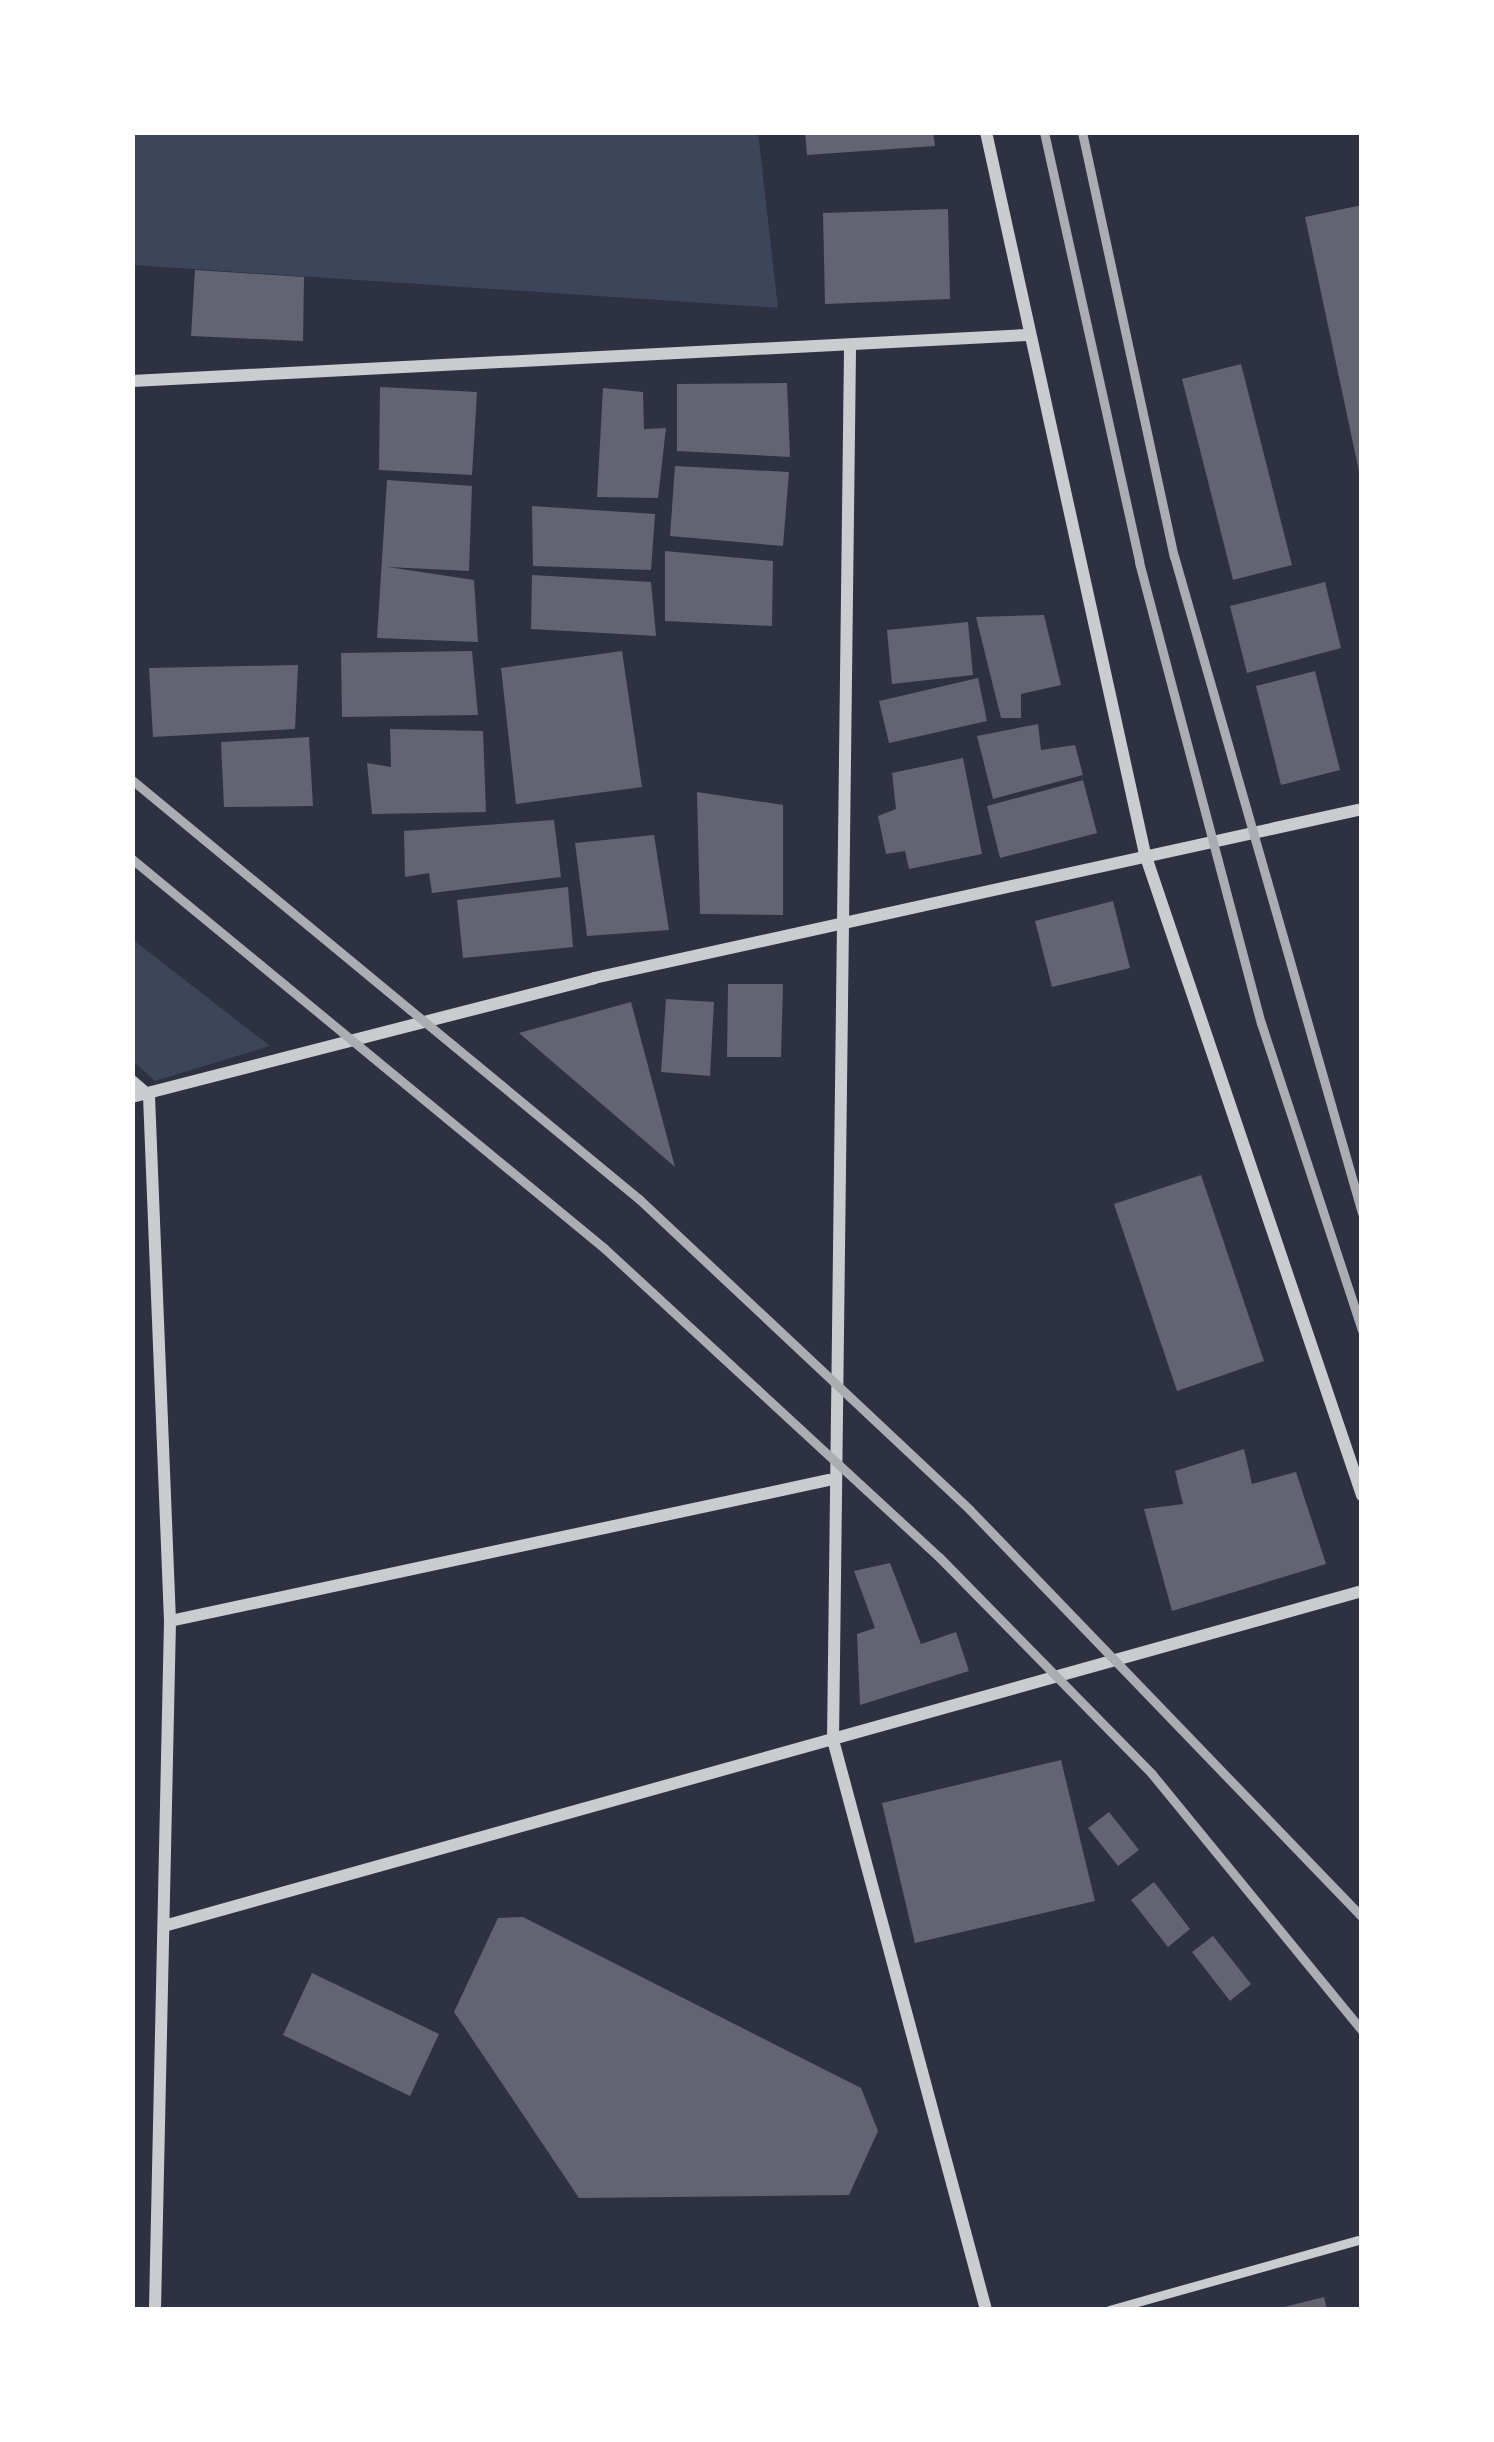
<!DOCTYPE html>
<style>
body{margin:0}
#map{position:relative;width:1494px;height:2442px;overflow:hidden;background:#2d3142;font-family:"Titillium Web",sans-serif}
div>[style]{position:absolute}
.green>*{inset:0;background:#3c4559}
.building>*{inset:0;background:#626471}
.service>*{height:9px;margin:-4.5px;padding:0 4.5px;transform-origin:4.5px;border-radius:4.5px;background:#caccd0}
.minor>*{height:12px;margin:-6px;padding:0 6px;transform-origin:6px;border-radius:6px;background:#caccd0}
.rail>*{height:9px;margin:-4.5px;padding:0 4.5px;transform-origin:4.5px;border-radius:4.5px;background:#abadb3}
span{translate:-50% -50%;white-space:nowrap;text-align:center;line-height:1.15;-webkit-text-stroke:10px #fff;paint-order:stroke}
.frame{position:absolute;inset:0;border:135px solid #fff;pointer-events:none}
</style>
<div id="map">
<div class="green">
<i style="clip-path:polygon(132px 132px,758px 132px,778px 308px,132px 265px)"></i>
<i style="clip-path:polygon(132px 939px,270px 1046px,155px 1081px,132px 1060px)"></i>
</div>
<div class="building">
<i style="clip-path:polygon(805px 132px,933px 132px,935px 146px,807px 155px)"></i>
<i style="clip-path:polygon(1362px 205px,1362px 476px,1360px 476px,1305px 217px)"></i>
<i style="clip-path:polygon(948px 209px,950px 299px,825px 304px,823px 213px)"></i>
<i style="clip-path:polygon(195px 270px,304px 277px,303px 341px,191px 336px)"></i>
<i style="clip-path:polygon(1241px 364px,1292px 565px,1233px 580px,1182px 379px)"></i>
<i style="clip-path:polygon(787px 383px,790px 457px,677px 451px,677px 384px)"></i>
<i style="clip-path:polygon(380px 387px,477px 392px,472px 475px,379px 470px)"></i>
<i style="clip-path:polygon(603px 388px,643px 392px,644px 429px,666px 428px,658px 498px,597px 497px)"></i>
<i style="clip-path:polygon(675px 466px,789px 472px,783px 546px,670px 536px)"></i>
<i style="clip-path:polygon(387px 480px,472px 486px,469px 571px,388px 567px,474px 580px,478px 642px,377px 638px)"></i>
<i style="clip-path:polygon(532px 506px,655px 514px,651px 570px,533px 566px)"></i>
<i style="clip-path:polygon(665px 551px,773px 561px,772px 626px,665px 621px)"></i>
<i style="clip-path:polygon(532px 575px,651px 582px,656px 636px,531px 629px)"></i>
<i style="clip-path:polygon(1325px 582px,1341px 648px,1247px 673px,1230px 606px)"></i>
<i style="clip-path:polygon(1044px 615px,1061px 685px,1021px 694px,1021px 718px,1001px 718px,976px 617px)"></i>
<i style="clip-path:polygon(968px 622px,973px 675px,892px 684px,887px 630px)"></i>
<i style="clip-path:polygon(472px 651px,478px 715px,342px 717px,341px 653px)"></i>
<i style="clip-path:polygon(622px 651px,642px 787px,516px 804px,501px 668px)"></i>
<i style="clip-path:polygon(298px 665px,295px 729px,153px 737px,149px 668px)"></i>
<i style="clip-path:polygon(1315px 671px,1340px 770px,1281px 785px,1256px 686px)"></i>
<i style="clip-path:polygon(978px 678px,987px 721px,889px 743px,879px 701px)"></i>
<i style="clip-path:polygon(1038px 724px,1041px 750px,1075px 745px,1083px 775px,993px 799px,977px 736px)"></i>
<i style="clip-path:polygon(390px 729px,483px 731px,486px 812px,372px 814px,367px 763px,391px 767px)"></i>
<i style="clip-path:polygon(309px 737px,313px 806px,224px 807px,221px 742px)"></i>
<i style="clip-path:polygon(963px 758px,982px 854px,909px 869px,905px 851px,886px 854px,878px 816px,896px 809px,892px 773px)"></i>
<i style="clip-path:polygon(1083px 780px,1097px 833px,1000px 858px,987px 806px)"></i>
<i style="clip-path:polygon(697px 792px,783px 805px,783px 915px,700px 914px)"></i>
<i style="clip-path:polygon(554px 820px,561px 877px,432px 893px,429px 873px,405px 877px,404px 831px)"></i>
<i style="clip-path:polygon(654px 835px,669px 930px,587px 936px,575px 843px)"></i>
<i style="clip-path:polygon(568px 887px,573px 947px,463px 958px,457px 900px)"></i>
<i style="clip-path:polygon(1113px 901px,1130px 968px,1052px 987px,1035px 921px)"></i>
<i style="clip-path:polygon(728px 984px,783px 984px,781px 1057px,727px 1057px)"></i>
<i style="clip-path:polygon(666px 999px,714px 1002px,710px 1076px,661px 1072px)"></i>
<i style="clip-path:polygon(631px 1002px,675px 1167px,519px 1033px)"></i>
<i style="clip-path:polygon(1201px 1175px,1264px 1361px,1177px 1391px,1114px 1204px)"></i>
<i style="clip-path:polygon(1244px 1449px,1252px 1484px,1296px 1472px,1326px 1564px,1172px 1611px,1144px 1509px,1183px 1504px,1175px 1471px)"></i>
<i style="clip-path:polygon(890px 1563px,921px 1644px,956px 1632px,969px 1671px,860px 1705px,857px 1634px,875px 1628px,854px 1571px)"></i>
<i style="clip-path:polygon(1061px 1760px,1095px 1901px,915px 1943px,882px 1803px)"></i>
<i style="clip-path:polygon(1109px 1812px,1139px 1850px,1118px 1866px,1088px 1828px)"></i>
<i style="clip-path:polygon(1154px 1882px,1190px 1929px,1168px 1947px,1131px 1900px)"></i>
<i style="clip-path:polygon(523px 1917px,861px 2088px,878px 2131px,849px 2195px,579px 2198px,454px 2012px,498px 1918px)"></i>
<i style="clip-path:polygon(1213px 1936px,1251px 1984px,1230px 2001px,1192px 1952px)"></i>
<i style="clip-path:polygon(312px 1973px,439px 2034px,410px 2096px,283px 2035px)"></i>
<i style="clip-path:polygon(1324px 2297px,1327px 2310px,1280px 2310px,1280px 2308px)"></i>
</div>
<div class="service">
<i style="left:1109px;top:2310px;width:263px;rotate:-15.7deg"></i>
</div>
<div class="minor">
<i style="left:986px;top:132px;width:739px;rotate:77.58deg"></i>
<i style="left:1145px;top:854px;width:677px;rotate:71.3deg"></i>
<i style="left:850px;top:350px;width:1390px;rotate:90.7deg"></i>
<i style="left:833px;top:1740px;width:590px;rotate:74.97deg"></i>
<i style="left:132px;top:381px;width:896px;rotate:-2.94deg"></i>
<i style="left:132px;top:1081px;width:23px;rotate:41deg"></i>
<i style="left:149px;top:1096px;width:525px;rotate:87.71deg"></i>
<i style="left:170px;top:1621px;width:689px;rotate:91.25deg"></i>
<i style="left:132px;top:1097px;width:477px;rotate:-14.4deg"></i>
<i style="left:594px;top:978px;width:786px;rotate:-12.41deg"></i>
<i style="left:170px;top:1621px;width:674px;rotate:-12.08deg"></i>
<i style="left:164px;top:1926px;width:1244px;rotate:-15.62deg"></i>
</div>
<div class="rail">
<i style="left:1044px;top:132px;width:440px;rotate:77.5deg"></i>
<i style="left:1139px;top:562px;width:477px;rotate:75.2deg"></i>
<i style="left:1261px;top:1023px;width:323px;rotate:71.8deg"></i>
<i style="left:1082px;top:132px;width:434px;rotate:77.8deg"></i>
<i style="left:1174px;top:556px;width:683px;rotate:74.03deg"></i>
<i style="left:132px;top:780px;width:658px;rotate:39.57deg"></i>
<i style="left:639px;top:1199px;width:454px;rotate:43.2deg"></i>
<i style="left:970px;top:1510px;width:565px;rotate:46.08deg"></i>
<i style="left:132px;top:859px;width:612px;rotate:39.49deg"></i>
<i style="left:604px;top:1248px;width:456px;rotate:42.7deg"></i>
<i style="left:939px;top:1557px;width:304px;rotate:45.5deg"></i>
<i style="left:1152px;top:1774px;width:332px;rotate:50.7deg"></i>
</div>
<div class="frame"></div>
</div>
